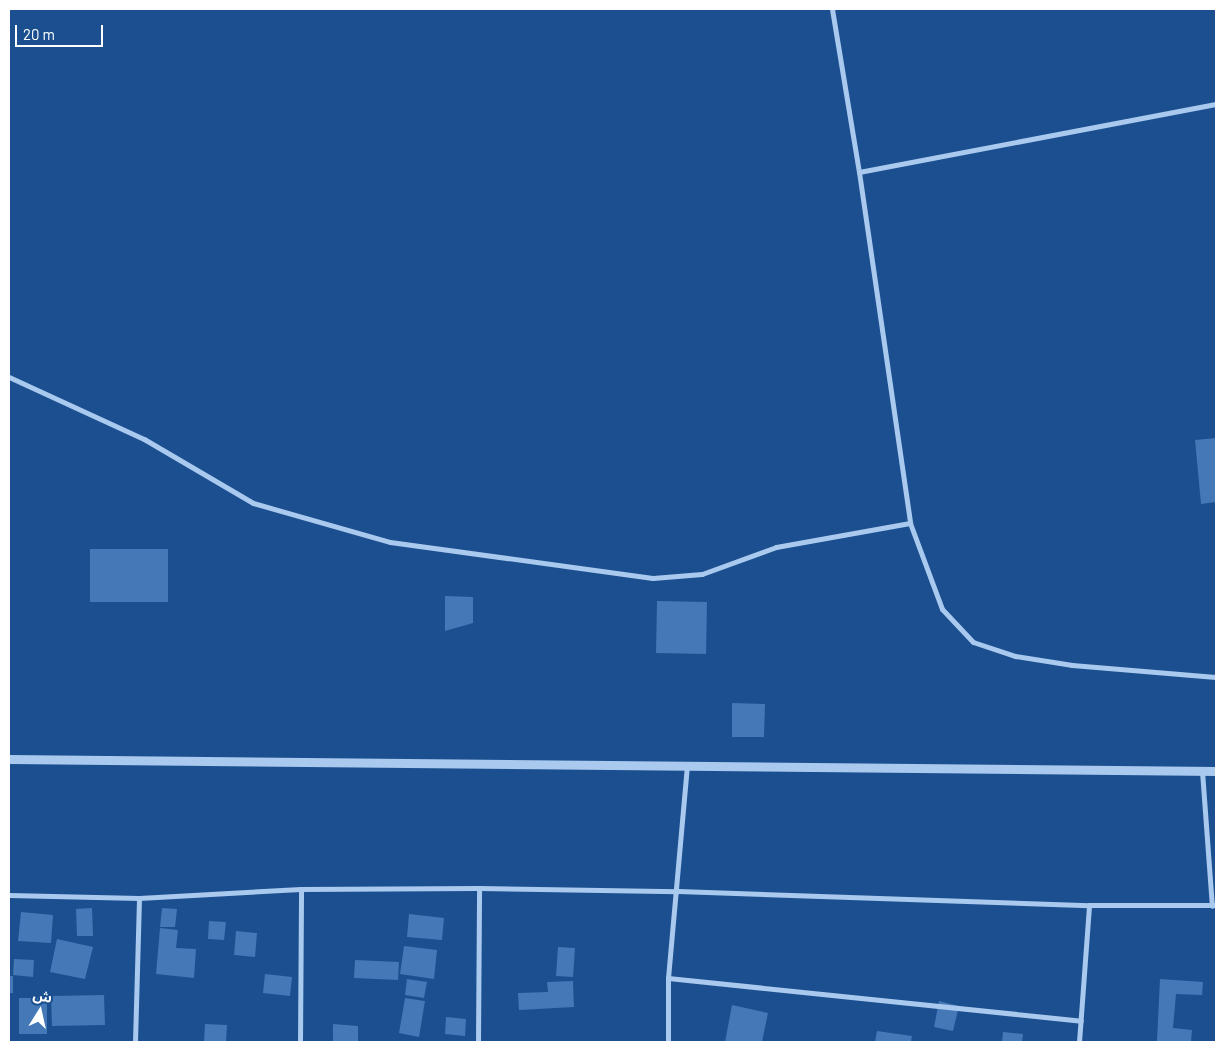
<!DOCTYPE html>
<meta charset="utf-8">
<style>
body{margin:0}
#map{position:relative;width:1225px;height:1051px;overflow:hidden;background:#1b4f8f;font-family:Barlow,"Noto Sans Arabic",sans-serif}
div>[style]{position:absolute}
.building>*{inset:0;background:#4478b7}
.minor>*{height:5px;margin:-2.5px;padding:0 2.5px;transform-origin:2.5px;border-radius:2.5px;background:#a9c9ee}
.tertiary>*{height:9px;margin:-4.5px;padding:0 4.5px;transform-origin:4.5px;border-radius:4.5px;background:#a9c9ee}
span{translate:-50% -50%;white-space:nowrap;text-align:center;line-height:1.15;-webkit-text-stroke:4px #1b4f8f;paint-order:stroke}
.frame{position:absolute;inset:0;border:10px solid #fff;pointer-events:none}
.north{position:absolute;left:15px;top:986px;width:50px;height:50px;-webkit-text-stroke:4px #1b4f8f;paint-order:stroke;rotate:10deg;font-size:14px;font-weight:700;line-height:20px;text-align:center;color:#fff}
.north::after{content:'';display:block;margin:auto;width:18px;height:22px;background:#fff;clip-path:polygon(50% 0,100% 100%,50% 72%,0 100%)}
.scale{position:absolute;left:15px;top:25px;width:88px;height:22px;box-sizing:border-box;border:2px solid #fff;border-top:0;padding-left:6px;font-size:15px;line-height:18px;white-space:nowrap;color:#fff;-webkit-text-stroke:4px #1b4f8f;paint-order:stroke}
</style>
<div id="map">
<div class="building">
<i style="clip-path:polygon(1216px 438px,1216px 502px,1201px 504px,1195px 440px)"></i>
<i style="clip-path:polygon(90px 549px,168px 549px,168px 602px,90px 602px)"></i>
<i style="clip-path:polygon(445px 596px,473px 597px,473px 623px,445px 631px)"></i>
<i style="clip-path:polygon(657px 601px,707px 602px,706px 654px,656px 653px)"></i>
<i style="clip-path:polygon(732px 703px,765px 704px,764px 737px,732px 737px)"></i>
<i style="clip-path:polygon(92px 908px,93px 936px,77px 936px,76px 909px)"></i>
<i style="clip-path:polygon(162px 908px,177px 909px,175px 927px,160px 927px)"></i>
<i style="clip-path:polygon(21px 912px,53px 915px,51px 943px,18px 941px)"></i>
<i style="clip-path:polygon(409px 914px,444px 918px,442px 940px,407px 937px)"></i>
<i style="clip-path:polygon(209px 921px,226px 922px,224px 940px,208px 939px)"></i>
<i style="clip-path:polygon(160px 928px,178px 930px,176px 948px,196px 949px,194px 978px,156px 974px)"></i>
<i style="clip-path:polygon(236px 931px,257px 933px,255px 957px,234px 955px)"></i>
<i style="clip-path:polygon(57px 939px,93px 947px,85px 979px,50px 972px)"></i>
<i style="clip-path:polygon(404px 946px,437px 950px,434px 979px,400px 974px)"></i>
<i style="clip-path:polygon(558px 947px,575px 948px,573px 977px,556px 976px)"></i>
<i style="clip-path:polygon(14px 959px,34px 960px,33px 977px,13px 975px)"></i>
<i style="clip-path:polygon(355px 960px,399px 962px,398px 980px,354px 978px)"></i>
<i style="clip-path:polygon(265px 974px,292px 977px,290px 996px,263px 993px)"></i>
<i style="clip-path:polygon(9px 976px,13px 976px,13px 993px,9px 993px)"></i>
<i style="clip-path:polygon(407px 979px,427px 982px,424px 998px,405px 995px)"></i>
<i style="clip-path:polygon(1160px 979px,1203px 982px,1202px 995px,1176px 994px,1173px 1028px,1192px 1030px,1191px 1042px,1157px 1041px)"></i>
<i style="clip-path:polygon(573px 981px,574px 1007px,519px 1010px,518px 993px,548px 992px,547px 982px)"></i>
<i style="clip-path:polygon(104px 995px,105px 1025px,52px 1026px,51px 996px)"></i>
<i style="clip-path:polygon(19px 998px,47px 998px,47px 1034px,19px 1034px)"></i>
<i style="clip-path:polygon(405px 998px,425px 1001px,419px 1037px,399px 1033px)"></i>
<i style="clip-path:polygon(939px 1001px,959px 1006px,953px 1031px,934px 1027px)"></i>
<i style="clip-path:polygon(732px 1005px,768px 1013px,762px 1042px,725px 1042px)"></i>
<i style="clip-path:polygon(446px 1017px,466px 1019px,465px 1036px,445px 1034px)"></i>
<i style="clip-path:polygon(205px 1024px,227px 1025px,226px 1042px,204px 1041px)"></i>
<i style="clip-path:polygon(333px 1024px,358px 1026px,358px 1042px,333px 1042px)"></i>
<i style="clip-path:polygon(877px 1031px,912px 1036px,911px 1042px,875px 1042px)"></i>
<i style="clip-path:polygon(1003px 1032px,1023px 1034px,1022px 1042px,1002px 1042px)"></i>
</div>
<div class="minor">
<i style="left:832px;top:9px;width:165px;rotate:80.6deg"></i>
<i style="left:859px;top:172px;width:355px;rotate:81.7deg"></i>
<i style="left:910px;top:523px;width:92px;rotate:69.6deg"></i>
<i style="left:942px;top:609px;width:45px;rotate:46.8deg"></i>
<i style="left:973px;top:642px;width:44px;rotate:18.4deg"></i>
<i style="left:1015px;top:656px;width:58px;rotate:9deg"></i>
<i style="left:1072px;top:665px;width:144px;rotate:4.8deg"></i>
<i style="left:859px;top:172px;width:363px;rotate:-10.8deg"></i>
<i style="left:9px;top:377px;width:149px;rotate:24.7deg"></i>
<i style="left:144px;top:439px;width:126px;rotate:30.4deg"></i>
<i style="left:253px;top:503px;width:142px;rotate:15.9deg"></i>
<i style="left:390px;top:542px;width:265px;rotate:7.8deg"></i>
<i style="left:653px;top:578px;width:49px;rotate:-4.7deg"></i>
<i style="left:702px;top:574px;width:79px;rotate:-20deg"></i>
<i style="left:776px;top:547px;width:136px;rotate:-10.2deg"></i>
<i style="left:1202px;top:771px;width:135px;rotate:85.8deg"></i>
<i style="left:9px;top:895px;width:130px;rotate:1.3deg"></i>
<i style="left:139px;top:898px;width:162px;rotate:-3.2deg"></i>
<i style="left:301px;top:889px;width:178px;rotate:-0.3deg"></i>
<i style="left:479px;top:888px;width:199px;rotate:0.9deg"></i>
<i style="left:678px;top:891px;width:411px;rotate:2deg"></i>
<i style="left:1089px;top:905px;width:127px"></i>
<i style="left:668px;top:978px;width:415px;rotate:5.9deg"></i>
<i style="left:135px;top:1042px;width:144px;rotate:-88.4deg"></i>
<i style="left:300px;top:1042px;width:153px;rotate:-89.6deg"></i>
<i style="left:478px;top:1042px;width:154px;rotate:-89.6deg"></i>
<i style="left:668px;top:1042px;width:64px;rotate:-90deg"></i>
<i style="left:668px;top:978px;width:213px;rotate:-84.9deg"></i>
<i style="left:1079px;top:1042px;width:137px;rotate:-85.8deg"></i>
</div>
<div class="tertiary">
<i style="left:9px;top:759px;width:1207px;rotate:0.57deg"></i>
</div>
<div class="frame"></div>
<div class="north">ش</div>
<div class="scale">20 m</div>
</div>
